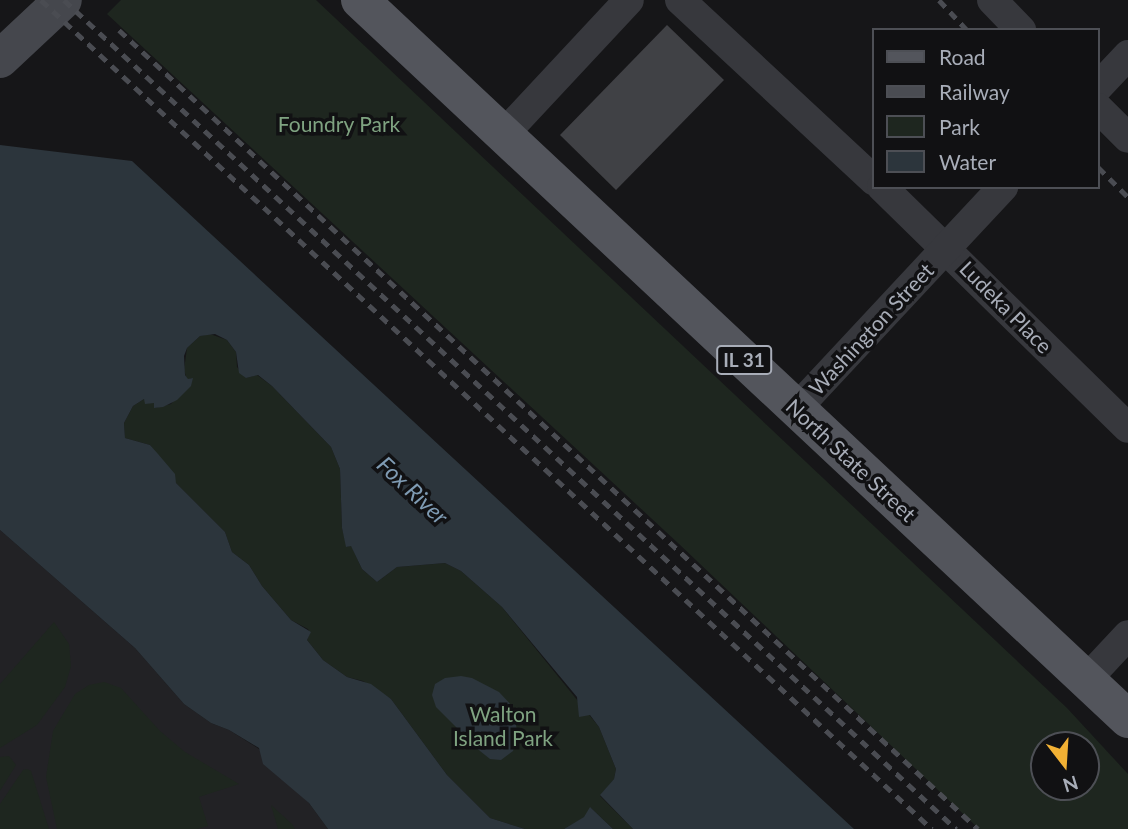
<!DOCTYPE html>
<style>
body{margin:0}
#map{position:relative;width:1128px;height:829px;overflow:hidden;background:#161618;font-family:Lato,sans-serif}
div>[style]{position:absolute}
.built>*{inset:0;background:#222225}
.green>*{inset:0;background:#1e261f}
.water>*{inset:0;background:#2c353c}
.building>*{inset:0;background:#404145}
.minor>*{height:30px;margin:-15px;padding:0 15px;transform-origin:15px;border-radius:15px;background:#37383d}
.secondary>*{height:38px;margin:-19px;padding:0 19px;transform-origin:19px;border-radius:19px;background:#45474d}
.primary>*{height:38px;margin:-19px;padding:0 19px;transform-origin:19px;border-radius:19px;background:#53555c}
.rail>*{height:5px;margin-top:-2.5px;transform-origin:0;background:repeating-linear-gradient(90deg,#4a4c52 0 9px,transparent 0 16px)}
span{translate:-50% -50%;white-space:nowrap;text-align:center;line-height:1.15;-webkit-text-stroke:7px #111113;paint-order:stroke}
.shield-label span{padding:2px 5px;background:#111113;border:2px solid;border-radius:5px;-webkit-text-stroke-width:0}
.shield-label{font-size:19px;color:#a8adb8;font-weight:700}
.park-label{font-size:21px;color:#7fa381}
.street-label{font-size:21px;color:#a8adb8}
.water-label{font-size:23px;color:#7f9bb3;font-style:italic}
.legend{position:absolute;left:872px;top:28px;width:228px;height:161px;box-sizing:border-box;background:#111113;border:2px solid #4d4f55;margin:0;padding:9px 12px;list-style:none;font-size:21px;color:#a8adb8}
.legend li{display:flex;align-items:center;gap:14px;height:35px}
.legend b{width:35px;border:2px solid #4d4f55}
.north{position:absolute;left:1030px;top:731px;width:70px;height:70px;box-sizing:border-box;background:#111113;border:2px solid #4d4f55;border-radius:50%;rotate:163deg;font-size:19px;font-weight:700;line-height:28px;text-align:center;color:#a8adb8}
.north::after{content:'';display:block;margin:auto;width:24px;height:32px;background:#f2b134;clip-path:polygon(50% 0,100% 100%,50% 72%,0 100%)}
</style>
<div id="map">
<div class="built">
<i style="clip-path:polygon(0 530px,135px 648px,184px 704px,211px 723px,229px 730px,259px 749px,309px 803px,328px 829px,0 829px)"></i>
</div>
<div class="green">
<i style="clip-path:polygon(evenodd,121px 0,316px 0,1067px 708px,1128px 774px,1128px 829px,979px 829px,679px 544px,107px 14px,121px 0,1086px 745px,1086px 787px,1044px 787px,1044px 745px,1086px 745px)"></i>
<i style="clip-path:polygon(210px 334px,227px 340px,236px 352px,237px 367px,246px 378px,257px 375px,272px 386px,331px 447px,340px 469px,342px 528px,347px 547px,351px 545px,362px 569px,377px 582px,397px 567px,445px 563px,461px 571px,502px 607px,599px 727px,616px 769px,614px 779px,600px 796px,633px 829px,613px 829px,591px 808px,585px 817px,564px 829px,525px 829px,490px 818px,447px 775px,391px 699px,363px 681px,347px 677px,323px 660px,307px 640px,310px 633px,308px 629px,291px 620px,262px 586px,249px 565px,232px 552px,225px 532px,176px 483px,150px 445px,125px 438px,124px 423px,133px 406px,144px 399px,154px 403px,155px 408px,171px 404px,192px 378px,187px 380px,184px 370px,187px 348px,200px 336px)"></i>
<i style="clip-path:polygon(54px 622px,69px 644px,71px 666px,65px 687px,37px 725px,0 748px,0 684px)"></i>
<i style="clip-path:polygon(104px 682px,121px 688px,160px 731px,185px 752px,239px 784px,199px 797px,208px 826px,197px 829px,57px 829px,46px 777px,53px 731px,75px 694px,89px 685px)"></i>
<i style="clip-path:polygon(9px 756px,16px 765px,0 791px,0 757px)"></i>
<i style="clip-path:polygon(27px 769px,31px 771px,49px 829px,0 829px,0 804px,23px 770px)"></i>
<i style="clip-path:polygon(271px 805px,292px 824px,295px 829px,278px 829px)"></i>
</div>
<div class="water">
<i style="clip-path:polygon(0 145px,132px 161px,854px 829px,633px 829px,600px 795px,614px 779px,616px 769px,599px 727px,590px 715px,579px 717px,577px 697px,502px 607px,461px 571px,445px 563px,397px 567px,377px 582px,362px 569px,351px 546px,346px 547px,342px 528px,340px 469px,331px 447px,272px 386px,258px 375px,246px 378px,239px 373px,236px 352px,227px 340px,215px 334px,200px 336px,187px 348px,184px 356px,185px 375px,188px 379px,193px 378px,191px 386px,177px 400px,163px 407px,154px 408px,154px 403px,145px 404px,144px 399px,133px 406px,124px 423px,125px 438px,150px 445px,158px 454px,175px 474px,176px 483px,225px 532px,232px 552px,249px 565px,262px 586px,291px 620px,311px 632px,307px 640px,323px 660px,347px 677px,371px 684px,391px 699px,447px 775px,490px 818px,525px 829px,328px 829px,309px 803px,263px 764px,259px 748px,229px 730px,211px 723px,184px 704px,135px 648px,0 530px)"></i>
<i style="clip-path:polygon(461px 676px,472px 678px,499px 692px,512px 706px,518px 735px,513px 751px,501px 760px,490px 759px,480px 751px,436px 707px,432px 695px,435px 684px,445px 678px)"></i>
<i style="clip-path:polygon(590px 807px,613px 829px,564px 829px,584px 817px)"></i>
</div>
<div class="building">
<i style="clip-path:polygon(667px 25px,724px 80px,616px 190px,560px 135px)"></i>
</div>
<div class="minor">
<i style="left:680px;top:0;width:265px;rotate:42.9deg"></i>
<i style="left:992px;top:0;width:42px;rotate:46deg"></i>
<i style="left:1098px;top:87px;width:44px;rotate:-46.8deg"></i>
<i style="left:1098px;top:108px;width:42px;rotate:45deg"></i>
<i style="left:504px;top:134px;width:183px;rotate:-47deg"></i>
<i style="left:882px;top:187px;width:344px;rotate:44.4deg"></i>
<i style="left:796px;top:409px;width:304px;rotate:-47deg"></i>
<i style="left:1087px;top:679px;width:60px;rotate:-47deg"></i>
</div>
<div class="secondary">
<i style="left:0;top:59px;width:86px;rotate:-43.1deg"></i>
</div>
<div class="primary">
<i style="left:360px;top:0;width:1052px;rotate:43.11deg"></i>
</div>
<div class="rail">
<i style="left:41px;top:0;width:1217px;rotate:42.94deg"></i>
<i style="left:64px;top:0;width:1218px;rotate:42.9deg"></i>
<i style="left:939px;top:0;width:41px;rotate:47deg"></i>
<i style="left:119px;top:30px;width:1173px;rotate:42.93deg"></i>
<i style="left:1098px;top:167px;width:42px;rotate:45deg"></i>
</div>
<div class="shield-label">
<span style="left:744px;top:360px">IL 31</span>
</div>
<div class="park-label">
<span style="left:339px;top:124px">Foundry Park</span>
<span style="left:503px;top:726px">Walton<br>Island Park</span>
</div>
<div class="street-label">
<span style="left:1006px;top:307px;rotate:45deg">Ludeka Place</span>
<span style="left:871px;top:329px;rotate:-47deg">Washington Street</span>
<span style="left:851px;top:460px;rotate:43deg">North State Street</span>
</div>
<div class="water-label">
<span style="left:413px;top:490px;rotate:43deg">Fox River</span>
</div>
<ul class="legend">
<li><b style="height:9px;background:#53555c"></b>Road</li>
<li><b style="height:9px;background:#4a4c52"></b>Railway</li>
<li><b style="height:19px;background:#1e261f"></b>Park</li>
<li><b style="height:19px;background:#2c353c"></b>Water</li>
</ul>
<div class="north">N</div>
</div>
